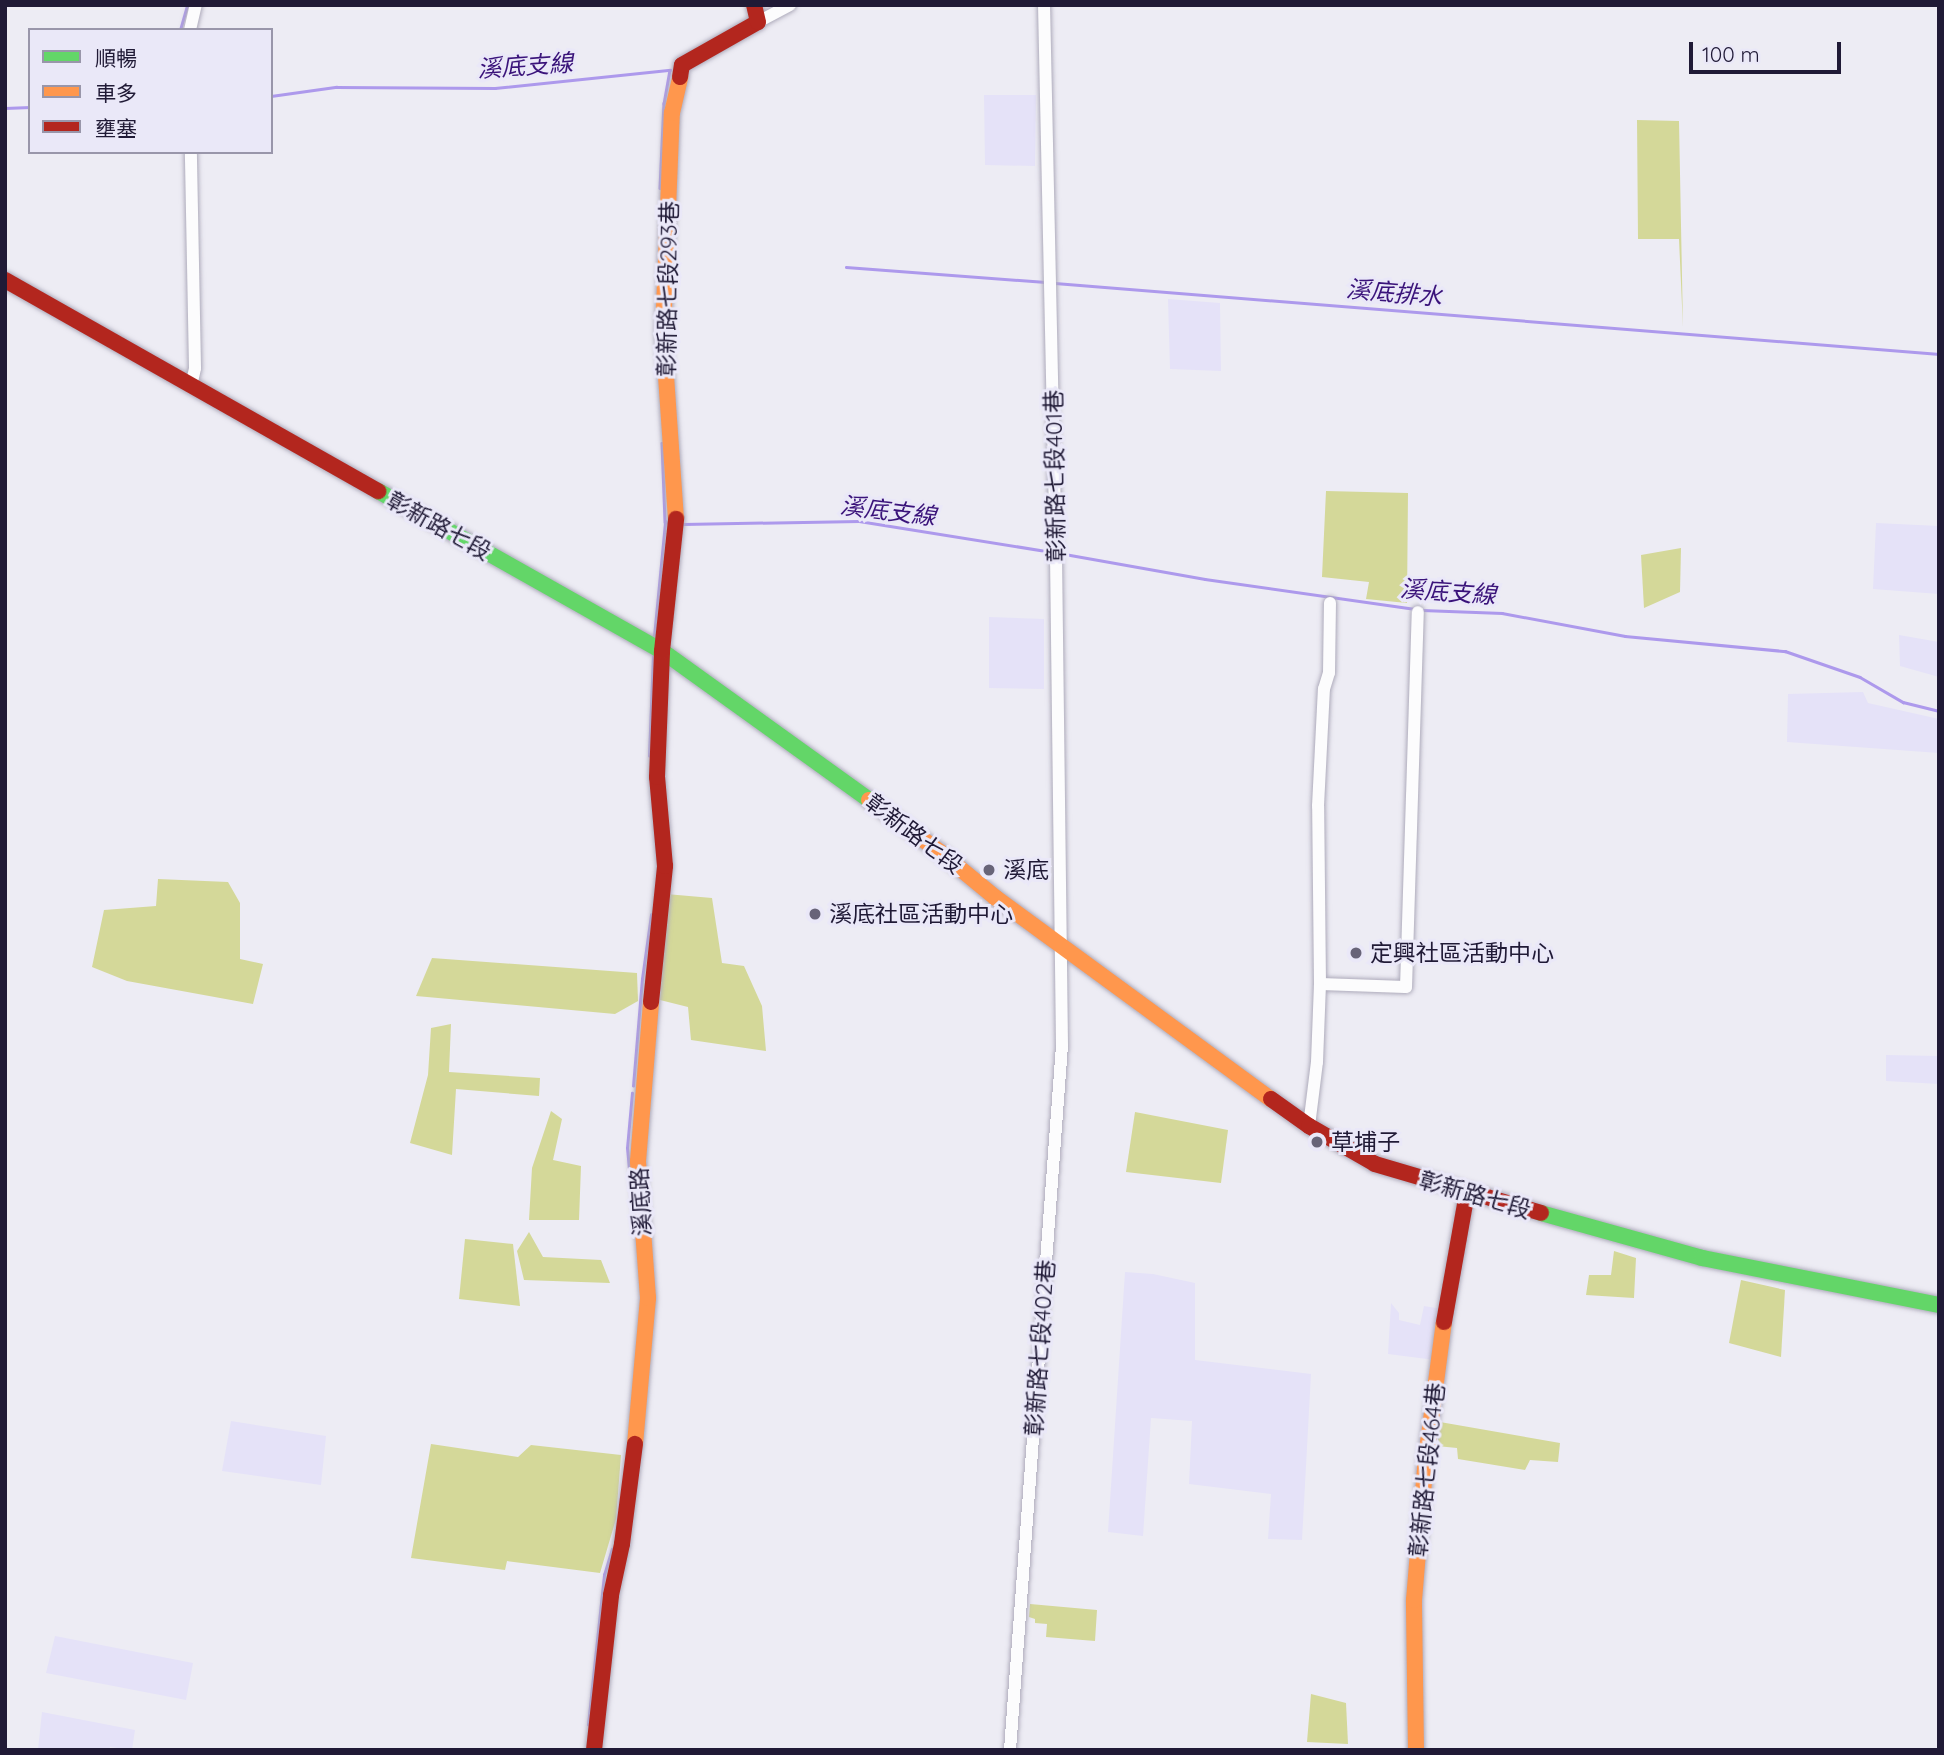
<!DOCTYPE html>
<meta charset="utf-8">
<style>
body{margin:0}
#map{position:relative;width:1944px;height:1755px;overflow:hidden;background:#edecf4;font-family:Quicksand,"Noto Sans TC",sans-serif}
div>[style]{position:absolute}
.built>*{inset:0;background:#e5e2f8}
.green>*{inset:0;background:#d4d899}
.stream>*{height:2.5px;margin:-1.25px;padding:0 1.25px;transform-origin:1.25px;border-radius:1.25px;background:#ad99ec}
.roads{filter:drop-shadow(0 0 2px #aeabbb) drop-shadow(0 0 2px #aeabbb)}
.street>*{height:12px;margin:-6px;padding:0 6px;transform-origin:6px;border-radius:6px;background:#fcfcfd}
.fast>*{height:16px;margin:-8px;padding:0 8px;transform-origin:8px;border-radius:8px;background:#63d668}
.slow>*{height:16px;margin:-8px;padding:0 8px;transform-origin:8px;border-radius:8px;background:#ff974d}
.jam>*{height:16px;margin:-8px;padding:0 8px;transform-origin:8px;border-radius:8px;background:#b3261e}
.dots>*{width:19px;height:19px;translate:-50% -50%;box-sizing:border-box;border:4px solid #eae8f8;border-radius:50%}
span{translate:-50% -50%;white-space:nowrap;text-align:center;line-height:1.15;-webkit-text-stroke:6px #eae8f8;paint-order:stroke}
.street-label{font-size:23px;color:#201a36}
.poi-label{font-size:23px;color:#201a36}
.left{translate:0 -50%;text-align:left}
.water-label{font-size:24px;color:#3a137a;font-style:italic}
.frame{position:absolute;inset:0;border:7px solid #201a36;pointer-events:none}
.legend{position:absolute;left:28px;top:28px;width:245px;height:126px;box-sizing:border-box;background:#eae8f8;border:2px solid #9996aa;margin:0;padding:9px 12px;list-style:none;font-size:21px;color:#201a36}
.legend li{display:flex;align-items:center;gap:14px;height:35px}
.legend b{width:35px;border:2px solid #9996aa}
.scale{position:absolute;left:1689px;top:42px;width:152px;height:32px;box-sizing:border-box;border:4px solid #201a36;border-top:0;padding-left:9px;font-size:21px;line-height:24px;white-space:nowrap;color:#201a36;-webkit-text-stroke:5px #eae8f8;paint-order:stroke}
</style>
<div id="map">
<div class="built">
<i style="clip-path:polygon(984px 95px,1036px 95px,1035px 166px,985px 165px)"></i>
<i style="clip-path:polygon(1168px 299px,1220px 303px,1221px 371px,1170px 369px)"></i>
<i style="clip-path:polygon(1876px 523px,1939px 526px,1939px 594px,1873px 589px)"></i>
<i style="clip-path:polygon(989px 617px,1044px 619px,1044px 689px,989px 688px)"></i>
<i style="clip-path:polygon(1899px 635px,1939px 642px,1939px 677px,1900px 666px)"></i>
<i style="clip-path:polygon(1863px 692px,1868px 703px,1939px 719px,1939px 753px,1787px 742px,1788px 694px)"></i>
<i style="clip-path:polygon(1886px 1055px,1939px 1056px,1939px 1084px,1886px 1081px)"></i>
<i style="clip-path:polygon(1125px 1272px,1153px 1274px,1195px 1283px,1195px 1360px,1311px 1374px,1302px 1540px,1268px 1539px,1271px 1494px,1189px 1484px,1192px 1421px,1151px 1418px,1143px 1536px,1108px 1532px)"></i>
<i style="clip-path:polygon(1391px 1303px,1399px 1313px,1399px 1320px,1420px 1325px,1424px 1306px,1442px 1309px,1435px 1360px,1388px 1354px)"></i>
<i style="clip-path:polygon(231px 1421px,326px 1436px,321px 1485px,222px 1471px)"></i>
<i style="clip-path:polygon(55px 1636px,193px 1663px,186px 1700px,46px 1673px)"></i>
<i style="clip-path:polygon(42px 1712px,135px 1730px,132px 1750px,110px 1747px,109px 1750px,38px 1750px)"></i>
</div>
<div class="green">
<i style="clip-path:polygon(1637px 120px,1679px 121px,1683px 328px,1679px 239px,1638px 239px)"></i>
<i style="clip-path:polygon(1326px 491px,1408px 493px,1407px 603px,1366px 599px,1369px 582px,1322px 577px)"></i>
<i style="clip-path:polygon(1681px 548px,1680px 592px,1644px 608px,1641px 555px)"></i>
<i style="clip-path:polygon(158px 879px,228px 882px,240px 903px,240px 959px,263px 964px,253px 1004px,127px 981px,92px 967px,104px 910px,156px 906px)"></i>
<i style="clip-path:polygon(666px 894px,712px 898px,722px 963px,744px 966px,762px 1006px,766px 1051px,691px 1040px,688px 1007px,660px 1000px)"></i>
<i style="clip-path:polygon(432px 958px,637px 973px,638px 1001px,615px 1014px,416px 996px)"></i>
<i style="clip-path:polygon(451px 1024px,449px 1072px,540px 1078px,539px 1096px,456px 1089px,452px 1155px,410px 1143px,428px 1075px,431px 1028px)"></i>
<i style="clip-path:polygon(551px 1111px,562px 1119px,553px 1160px,581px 1166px,579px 1220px,529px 1220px,532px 1168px)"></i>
<i style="clip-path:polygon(1135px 1112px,1228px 1130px,1221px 1183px,1126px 1172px)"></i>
<i style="clip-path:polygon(529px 1232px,543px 1257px,601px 1260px,610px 1283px,524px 1280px,517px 1251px)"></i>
<i style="clip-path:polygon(465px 1239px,513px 1244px,520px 1306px,459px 1299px)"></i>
<i style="clip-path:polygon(1614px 1251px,1636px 1258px,1634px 1298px,1586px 1295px,1589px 1275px,1611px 1275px)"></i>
<i style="clip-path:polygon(1741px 1280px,1785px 1290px,1781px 1357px,1729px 1343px)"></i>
<i style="clip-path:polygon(1440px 1422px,1560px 1443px,1558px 1462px,1530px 1460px,1525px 1470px,1458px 1459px,1457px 1448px,1437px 1446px)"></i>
<i style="clip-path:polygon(431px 1444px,518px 1457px,531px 1445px,621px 1455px,616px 1519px,600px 1573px,507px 1561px,505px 1570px,411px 1558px)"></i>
<i style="clip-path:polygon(1030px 1604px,1097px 1610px,1095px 1641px,1046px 1637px,1047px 1624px,1035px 1623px,1035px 1619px,1029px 1617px)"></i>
<i style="clip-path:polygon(1311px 1694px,1346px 1703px,1348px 1744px,1307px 1742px)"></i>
</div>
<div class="stream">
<i style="left:180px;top:30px;width:26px;rotate:-74deg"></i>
<i style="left:271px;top:96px;width:66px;rotate:-7.9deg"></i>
<i style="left:336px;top:87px;width:159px;rotate:0.4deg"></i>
<i style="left:495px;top:88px;width:176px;rotate:-5.9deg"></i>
<i style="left:670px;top:70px;width:34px;rotate:100deg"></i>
<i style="left:664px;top:103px;width:85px;rotate:92.7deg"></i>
<i style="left:5px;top:108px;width:25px;rotate:-2deg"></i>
<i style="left:846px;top:267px;width:200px;rotate:4.3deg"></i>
<i style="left:1055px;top:283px;width:887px;rotate:4.59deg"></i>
<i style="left:662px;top:443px;width:79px;rotate:87.8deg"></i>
<i style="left:665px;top:522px;width:5px;rotate:11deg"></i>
<i style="left:683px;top:524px;width:176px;rotate:-1deg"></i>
<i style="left:859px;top:521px;width:195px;rotate:9.1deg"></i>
<i style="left:1059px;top:553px;width:148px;rotate:10.1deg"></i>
<i style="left:1205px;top:579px;width:212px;rotate:8.1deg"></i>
<i style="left:1422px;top:610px;width:80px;rotate:2.1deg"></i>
<i style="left:1502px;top:613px;width:125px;rotate:10.6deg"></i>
<i style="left:1625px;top:636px;width:161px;rotate:5.4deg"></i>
<i style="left:1785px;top:651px;width:79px;rotate:19.1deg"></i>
<i style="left:1860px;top:677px;width:50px;rotate:30.2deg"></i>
<i style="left:1903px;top:702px;width:37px;rotate:14deg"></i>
<i style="left:654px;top:637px;width:116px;rotate:-84.5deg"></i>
<i style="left:649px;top:756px;width:101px;rotate:-87.7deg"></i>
<i style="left:633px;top:1086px;width:107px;rotate:-85.2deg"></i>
<i style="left:642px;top:979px;width:65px;rotate:-82deg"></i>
<i style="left:632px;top:1201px;width:53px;rotate:-95.4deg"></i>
<i style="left:627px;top:1148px;width:55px;rotate:-84.8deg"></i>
<i style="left:588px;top:1725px;width:151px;rotate:-83.9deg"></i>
<i style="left:604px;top:1575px;width:27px;rotate:-73deg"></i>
</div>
<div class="roads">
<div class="street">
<i style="left:758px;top:22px;width:36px;rotate:-28deg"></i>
<i style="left:190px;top:30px;width:26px;rotate:-77deg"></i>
<i style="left:191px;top:386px;width:18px;rotate:-77deg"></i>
<i style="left:195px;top:368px;width:216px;rotate:-91.1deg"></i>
<i style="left:1320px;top:984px;width:86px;rotate:2deg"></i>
<i style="left:1406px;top:987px;width:375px;rotate:-88.2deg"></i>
<i style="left:1309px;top:1126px;width:64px;rotate:-82.9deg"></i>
<i style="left:1317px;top:1062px;width:78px;rotate:-87.8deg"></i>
<i style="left:1320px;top:984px;width:178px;rotate:-90.6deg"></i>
<i style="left:1318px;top:806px;width:117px;rotate:-87.1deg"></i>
<i style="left:1324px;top:689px;width:17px;rotate:-73deg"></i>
<i style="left:1329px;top:673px;width:70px;rotate:-89.2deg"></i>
<i style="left:1010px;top:1750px;width:706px;rotate:-85.78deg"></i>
<i style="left:1062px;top:1046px;width:483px;rotate:-90.7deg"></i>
<i style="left:1056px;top:563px;width:558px;rotate:-91.23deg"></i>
</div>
<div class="fast">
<i style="left:378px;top:491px;width:326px;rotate:29.4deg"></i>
<i style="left:662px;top:651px;width:255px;rotate:35.7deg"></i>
<i style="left:1541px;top:1213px;width:167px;rotate:15.6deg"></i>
<i style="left:1702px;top:1258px;width:242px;rotate:11.2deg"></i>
</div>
<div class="slow">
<i style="left:676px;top:519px;width:186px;rotate:-94deg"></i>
<i style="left:663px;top:333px;width:220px;rotate:-87.7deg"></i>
<i style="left:672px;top:113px;width:37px;rotate:-77deg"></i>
<i style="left:869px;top:800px;width:88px;rotate:36.2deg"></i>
<i style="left:940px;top:852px;width:72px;rotate:39.4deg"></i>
<i style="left:996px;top:898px;width:341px;rotate:36.2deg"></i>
<i style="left:635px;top:1444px;width:147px;rotate:-84.9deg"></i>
<i style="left:648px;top:1298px;width:137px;rotate:-94.2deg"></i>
<i style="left:638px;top:1161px;width:160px;rotate:-85.3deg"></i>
<i style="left:1416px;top:1750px;width:150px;rotate:-90.8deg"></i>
<i style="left:1414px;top:1600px;width:143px;rotate:-85.2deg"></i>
<i style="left:1426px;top:1458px;width:137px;rotate:-82.5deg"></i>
</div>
<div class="jam">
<i style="left:680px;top:77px;width:12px;rotate:-81deg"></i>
<i style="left:682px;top:65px;width:87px;rotate:-29.5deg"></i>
<i style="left:758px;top:22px;width:17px;rotate:-103deg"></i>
<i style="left:5px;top:280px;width:429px;rotate:29.5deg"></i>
<i style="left:651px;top:1002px;width:137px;rotate:-84.1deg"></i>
<i style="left:665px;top:866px;width:89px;rotate:-95.1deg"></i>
<i style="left:657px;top:777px;width:126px;rotate:-87.7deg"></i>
<i style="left:662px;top:651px;width:133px;rotate:-83.9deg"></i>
<i style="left:1271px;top:1099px;width:47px;rotate:35.4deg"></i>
<i style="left:1309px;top:1126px;width:76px;rotate:29.9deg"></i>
<i style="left:1375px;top:1164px;width:173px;rotate:16.4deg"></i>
<i style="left:1444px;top:1322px;width:131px;rotate:-79.9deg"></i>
<i style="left:594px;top:1750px;width:156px;rotate:-83.7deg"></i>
<i style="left:611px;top:1595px;width:52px;rotate:-77.8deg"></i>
<i style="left:622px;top:1544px;width:101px;rotate:-82.6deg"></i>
</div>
</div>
<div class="dots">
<i style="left:989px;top:870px;background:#686478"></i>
<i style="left:815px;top:914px;background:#686478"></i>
<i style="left:1356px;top:953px;background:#686478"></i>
<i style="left:1317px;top:1142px;background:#686478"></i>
</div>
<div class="street-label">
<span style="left:668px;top:289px;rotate:-89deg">彰新路七段293巷</span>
<span style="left:1055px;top:476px;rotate:-91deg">彰新路七段401巷</span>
<span style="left:439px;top:526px;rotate:29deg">彰新路七段</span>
<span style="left:914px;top:834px;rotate:37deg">彰新路七段</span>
<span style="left:1475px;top:1195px;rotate:16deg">彰新路七段</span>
<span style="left:641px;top:1202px;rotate:-93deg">溪底路</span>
<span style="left:1040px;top:1348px;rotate:-86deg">彰新路七段402巷</span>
<span style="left:1427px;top:1470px;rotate:-84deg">彰新路七段464巷</span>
</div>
<div class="poi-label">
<span class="left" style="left:1003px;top:870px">溪底</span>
<span class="left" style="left:829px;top:914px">溪底社區活動中心</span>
<span class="left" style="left:1370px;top:953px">定興社區活動中心</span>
<span class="left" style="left:1331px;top:1142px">草埔子</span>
</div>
<div class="water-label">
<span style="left:525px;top:66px;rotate:-4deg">溪底支線</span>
<span style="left:1394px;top:293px;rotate:5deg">溪底排水</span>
<span style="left:888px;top:511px;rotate:7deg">溪底支線</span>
<span style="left:1448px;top:592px;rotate:4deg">溪底支線</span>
</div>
<div class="frame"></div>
<ul class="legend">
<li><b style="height:9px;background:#63d668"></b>順暢</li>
<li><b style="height:9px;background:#ff974d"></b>車多</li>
<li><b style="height:9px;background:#b3261e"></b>壅塞</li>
</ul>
<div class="scale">100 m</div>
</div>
